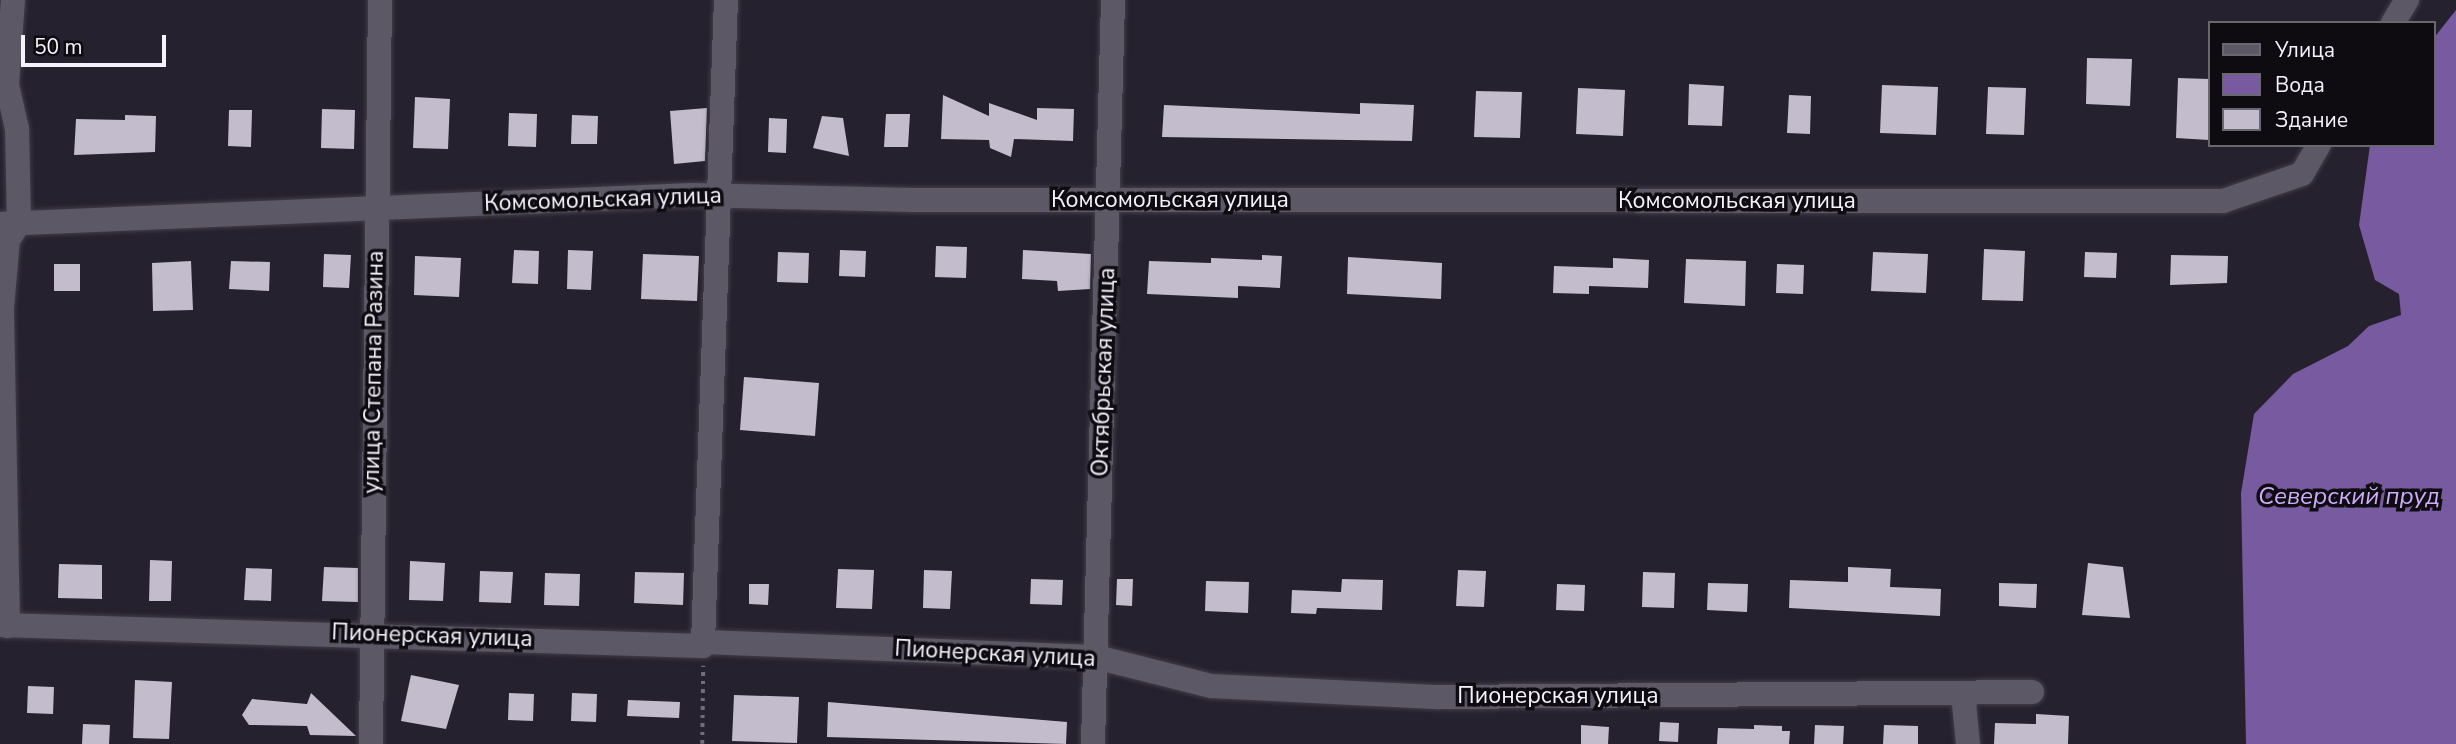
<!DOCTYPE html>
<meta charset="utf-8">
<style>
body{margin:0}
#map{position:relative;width:2456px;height:744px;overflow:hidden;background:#26212e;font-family:"Nunito Sans",sans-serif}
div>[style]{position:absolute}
.water>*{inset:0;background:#785aa0}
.building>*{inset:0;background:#c3bccd}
.path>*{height:3.5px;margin-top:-1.75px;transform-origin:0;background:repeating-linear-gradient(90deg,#716d79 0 3.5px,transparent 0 8.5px)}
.roads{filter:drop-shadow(0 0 2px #423d48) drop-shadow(0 0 2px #423d48)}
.minor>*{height:24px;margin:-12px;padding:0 12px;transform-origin:12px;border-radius:12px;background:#5d5866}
span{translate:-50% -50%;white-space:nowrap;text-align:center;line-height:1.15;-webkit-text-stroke:7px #0e0c11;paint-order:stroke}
.street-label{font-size:23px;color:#f5f2fb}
.water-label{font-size:24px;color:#cdadfb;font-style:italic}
.legend{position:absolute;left:2208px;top:21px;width:228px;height:126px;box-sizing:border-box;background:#0e0c11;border:2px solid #6a686f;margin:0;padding:9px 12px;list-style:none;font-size:21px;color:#f5f2fb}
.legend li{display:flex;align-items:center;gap:14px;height:35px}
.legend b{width:35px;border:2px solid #6a686f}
.scale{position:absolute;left:21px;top:35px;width:145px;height:32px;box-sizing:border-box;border:4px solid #f5f2fb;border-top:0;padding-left:9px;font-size:21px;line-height:24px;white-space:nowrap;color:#f5f2fb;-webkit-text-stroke:5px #0e0c11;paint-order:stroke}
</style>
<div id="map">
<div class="water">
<i style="clip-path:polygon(2456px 10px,2456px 744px,2246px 744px,2241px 493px,2254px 414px,2293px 374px,2348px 346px,2369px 326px,2401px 315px,2399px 294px,2375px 280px,2359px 225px,2370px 145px,2433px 145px,2433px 39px)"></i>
</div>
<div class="building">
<i style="clip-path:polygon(2087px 58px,2132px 59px,2130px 106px,2086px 104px)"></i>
<i style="clip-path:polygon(2178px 78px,2209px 79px,2209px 140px,2176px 138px)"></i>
<i style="clip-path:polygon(1689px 84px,1724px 86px,1722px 126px,1688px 125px)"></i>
<i style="clip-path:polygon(1882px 85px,1938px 87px,1936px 135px,1880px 133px)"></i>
<i style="clip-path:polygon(1988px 87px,2026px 88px,2024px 135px,1986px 134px)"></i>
<i style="clip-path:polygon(1578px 88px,1625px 90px,1623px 136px,1576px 134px)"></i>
<i style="clip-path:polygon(1476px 91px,1522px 92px,1520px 138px,1474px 137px)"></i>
<i style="clip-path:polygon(943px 95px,989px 116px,989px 103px,1037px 120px,1037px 108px,1074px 109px,1073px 141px,1014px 139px,1011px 157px,990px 148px,989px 140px,941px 139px)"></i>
<i style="clip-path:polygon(1789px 95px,1811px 96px,1810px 134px,1787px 133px)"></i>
<i style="clip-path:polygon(415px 97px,450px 99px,448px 149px,413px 148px)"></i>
<i style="clip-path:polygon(1360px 103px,1414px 105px,1412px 141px,1162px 137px,1164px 105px,1360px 114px)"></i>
<i style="clip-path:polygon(707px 108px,705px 161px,674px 164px,670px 111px)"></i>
<i style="clip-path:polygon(322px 109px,355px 110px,354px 149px,321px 148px)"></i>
<i style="clip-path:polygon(229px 110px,252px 110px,251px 147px,228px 146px)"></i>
<i style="clip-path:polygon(509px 113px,537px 114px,536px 147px,508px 146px)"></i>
<i style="clip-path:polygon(886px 114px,910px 114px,908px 147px,884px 147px)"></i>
<i style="clip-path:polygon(125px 115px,156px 116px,155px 152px,74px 155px,76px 119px,125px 120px)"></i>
<i style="clip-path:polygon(572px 115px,598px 116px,597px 144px,571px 144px)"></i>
<i style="clip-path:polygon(822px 116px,843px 118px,849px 156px,813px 148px)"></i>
<i style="clip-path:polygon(769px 118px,787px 119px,786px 153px,768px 152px)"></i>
<i style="clip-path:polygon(936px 246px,967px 247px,966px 278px,935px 277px)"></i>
<i style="clip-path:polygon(1984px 249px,2025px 251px,2023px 301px,1982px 300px)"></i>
<i style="clip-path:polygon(514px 250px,539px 251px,538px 284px,512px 283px)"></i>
<i style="clip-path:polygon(568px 250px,593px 251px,591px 290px,567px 289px)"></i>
<i style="clip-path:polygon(840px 250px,866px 251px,865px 277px,839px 276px)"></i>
<i style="clip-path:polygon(1023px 250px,1091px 254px,1090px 289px,1058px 291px,1057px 281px,1022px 279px)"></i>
<i style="clip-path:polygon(778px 252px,809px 253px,808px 283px,777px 282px)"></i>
<i style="clip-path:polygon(1873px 252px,1928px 254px,1926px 293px,1871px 291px)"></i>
<i style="clip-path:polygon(2085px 252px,2117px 253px,2116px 278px,2084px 277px)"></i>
<i style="clip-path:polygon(324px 254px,351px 255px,349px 288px,323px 287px)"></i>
<i style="clip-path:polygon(643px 254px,699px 256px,697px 301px,641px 299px)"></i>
<i style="clip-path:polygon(1262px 255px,1282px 256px,1280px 288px,1238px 286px,1238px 298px,1147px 294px,1149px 261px,1211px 263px,1211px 258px,1262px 260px)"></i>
<i style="clip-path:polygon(2171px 255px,2228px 256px,2227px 283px,2170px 285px)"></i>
<i style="clip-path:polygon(415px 256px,461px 258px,459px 297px,414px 295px)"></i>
<i style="clip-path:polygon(1348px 257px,1442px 263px,1441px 299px,1347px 294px)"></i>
<i style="clip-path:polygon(1613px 258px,1649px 260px,1648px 288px,1589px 286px,1589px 294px,1553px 293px,1554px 266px,1613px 268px)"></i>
<i style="clip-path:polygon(1686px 259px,1746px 261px,1745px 306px,1684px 303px)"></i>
<i style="clip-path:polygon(191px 261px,193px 310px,153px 311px,152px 263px)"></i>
<i style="clip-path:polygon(231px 261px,270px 262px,269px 291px,229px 289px)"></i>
<i style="clip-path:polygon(54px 264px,80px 264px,80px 291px,54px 291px)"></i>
<i style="clip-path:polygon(1777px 264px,1804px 265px,1803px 294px,1776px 293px)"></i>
<i style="clip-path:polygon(744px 377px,819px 383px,815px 436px,740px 430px)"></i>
<i style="clip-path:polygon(150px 560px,172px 561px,171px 601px,149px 601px)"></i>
<i style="clip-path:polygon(410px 561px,445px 563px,443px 601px,409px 600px)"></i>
<i style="clip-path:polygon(2088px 563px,2123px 567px,2130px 618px,2082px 615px)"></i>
<i style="clip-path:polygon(59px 564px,102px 565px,102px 599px,58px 598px)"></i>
<i style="clip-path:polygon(324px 567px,358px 568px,358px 602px,322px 601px)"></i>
<i style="clip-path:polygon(1848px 567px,1891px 569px,1890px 587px,1941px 589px,1940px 616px,1789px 608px,1790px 580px,1848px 582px)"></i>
<i style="clip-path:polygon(246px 568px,272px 569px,271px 601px,244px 600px)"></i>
<i style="clip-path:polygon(838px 569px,874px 570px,872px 609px,836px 608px)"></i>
<i style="clip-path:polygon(924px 570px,952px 571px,950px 609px,923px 608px)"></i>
<i style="clip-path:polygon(1458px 570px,1486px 571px,1484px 607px,1456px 606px)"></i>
<i style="clip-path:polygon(480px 571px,513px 572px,511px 603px,479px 602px)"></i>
<i style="clip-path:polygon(635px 572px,684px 573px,683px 605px,634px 603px)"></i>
<i style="clip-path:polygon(1643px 572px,1675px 573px,1674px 608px,1642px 607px)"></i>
<i style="clip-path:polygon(545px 573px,580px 574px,579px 606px,544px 605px)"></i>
<i style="clip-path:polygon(1031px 579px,1063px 580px,1062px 605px,1030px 604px)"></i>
<i style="clip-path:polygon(1117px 579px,1133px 579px,1132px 606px,1116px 605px)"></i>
<i style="clip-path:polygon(1342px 579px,1383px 580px,1382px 610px,1317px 608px,1316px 614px,1291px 613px,1292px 590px,1341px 592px)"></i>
<i style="clip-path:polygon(1206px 581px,1249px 582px,1248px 613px,1205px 611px)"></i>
<i style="clip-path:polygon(1708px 583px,1748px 584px,1747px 612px,1707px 610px)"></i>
<i style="clip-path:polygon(1999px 583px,2037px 584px,2036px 608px,1999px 606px)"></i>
<i style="clip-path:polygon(749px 584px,769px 584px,768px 605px,749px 604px)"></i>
<i style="clip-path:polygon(1557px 584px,1585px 585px,1584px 611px,1556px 610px)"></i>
<i style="clip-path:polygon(411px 675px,459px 685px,446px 729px,401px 721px)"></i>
<i style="clip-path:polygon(135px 680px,172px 682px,169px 739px,133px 738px)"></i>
<i style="clip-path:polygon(28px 686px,54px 687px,53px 714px,27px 713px)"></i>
<i style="clip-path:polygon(311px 693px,356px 736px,310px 735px,307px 726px,249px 725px,242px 715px,252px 699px,307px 704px)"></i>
<i style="clip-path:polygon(509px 693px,534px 694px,533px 721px,508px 720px)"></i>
<i style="clip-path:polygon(572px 693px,597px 694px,596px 722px,571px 721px)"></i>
<i style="clip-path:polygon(734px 695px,799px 697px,797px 743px,732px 741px)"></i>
<i style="clip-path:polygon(628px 700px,680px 702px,679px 718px,627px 716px)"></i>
<i style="clip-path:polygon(828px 702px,1067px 722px,1066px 744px,827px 737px)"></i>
<i style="clip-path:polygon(2036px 714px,2069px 716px,2068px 744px,1994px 744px,1995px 723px,2036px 724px)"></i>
<i style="clip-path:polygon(1660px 722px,1679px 723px,1678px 742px,1659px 741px)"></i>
<i style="clip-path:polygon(83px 724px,110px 725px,109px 744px,82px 744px)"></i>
<i style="clip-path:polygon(1581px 725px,1609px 727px,1608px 744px,1581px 744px)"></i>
<i style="clip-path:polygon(1754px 725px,1782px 726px,1782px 731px,1790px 731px,1789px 744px,1717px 744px,1718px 728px,1754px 729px)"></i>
<i style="clip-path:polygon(1815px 725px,1844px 726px,1843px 744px,1814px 744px)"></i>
<i style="clip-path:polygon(1884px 725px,1918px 726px,1918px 744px,1883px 744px)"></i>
</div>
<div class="path">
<i style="left:702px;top:744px;width:78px;rotate:-89.3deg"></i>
</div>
<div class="roads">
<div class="minor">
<i style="left:2393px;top:23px;width:27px;rotate:-59deg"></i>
<i style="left:0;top:224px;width:692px;rotate:-2.4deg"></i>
<i style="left:691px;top:195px;width:223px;rotate:1.3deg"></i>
<i style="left:914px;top:200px;width:1309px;rotate:0.04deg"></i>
<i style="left:2223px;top:201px;width:83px;rotate:-18.9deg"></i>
<i style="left:2302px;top:174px;width:34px;rotate:-60deg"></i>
<i style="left:0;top:625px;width:703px;rotate:1.71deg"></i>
<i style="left:703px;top:646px;width:4px;rotate:-90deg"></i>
<i style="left:703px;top:642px;width:393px;rotate:2.2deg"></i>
<i style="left:1096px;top:657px;width:119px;rotate:14.2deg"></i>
<i style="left:1211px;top:686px;width:229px;rotate:2.8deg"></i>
<i style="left:1440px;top:697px;width:592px;rotate:-0.48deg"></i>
<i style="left:8px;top:626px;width:318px;rotate:-91.1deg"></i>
<i style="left:2px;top:308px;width:68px;rotate:-85deg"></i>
<i style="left:8px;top:240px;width:20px;rotate:-57deg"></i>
<i style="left:19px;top:223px;width:94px;rotate:-91.2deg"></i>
<i style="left:17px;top:129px;width:45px;rotate:-102.8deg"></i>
<i style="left:7px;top:85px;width:85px;rotate:-86deg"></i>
<i style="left:703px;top:642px;width:642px;rotate:-87.95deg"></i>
<i style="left:1963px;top:693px;width:51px;rotate:84.4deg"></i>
<i style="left:371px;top:744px;width:744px;rotate:-89.31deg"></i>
<i style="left:1093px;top:744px;width:744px;rotate:-88.46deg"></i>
</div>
</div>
<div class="street-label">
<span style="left:603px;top:200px;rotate:-2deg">Комсомольская улица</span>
<span style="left:1170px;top:200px">Комсомольская улица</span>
<span style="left:1737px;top:201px">Комсомольская улица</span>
<span style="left:374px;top:372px;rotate:-89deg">улица Степана Разина</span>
<span style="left:1104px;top:372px;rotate:-88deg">Октябрьская улица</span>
<span style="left:432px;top:636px;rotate:2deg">Пионерская улица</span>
<span style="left:995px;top:654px;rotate:3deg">Пионерская улица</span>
<span style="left:1558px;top:696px">Пионерская улица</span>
</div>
<div class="water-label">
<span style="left:2349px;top:497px">Северский пруд</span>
</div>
<ul class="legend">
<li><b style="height:9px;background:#5d5866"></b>Улица</li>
<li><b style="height:19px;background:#785aa0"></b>Вода</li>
<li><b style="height:19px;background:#c3bccd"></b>Здание</li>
</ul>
<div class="scale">50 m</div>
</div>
